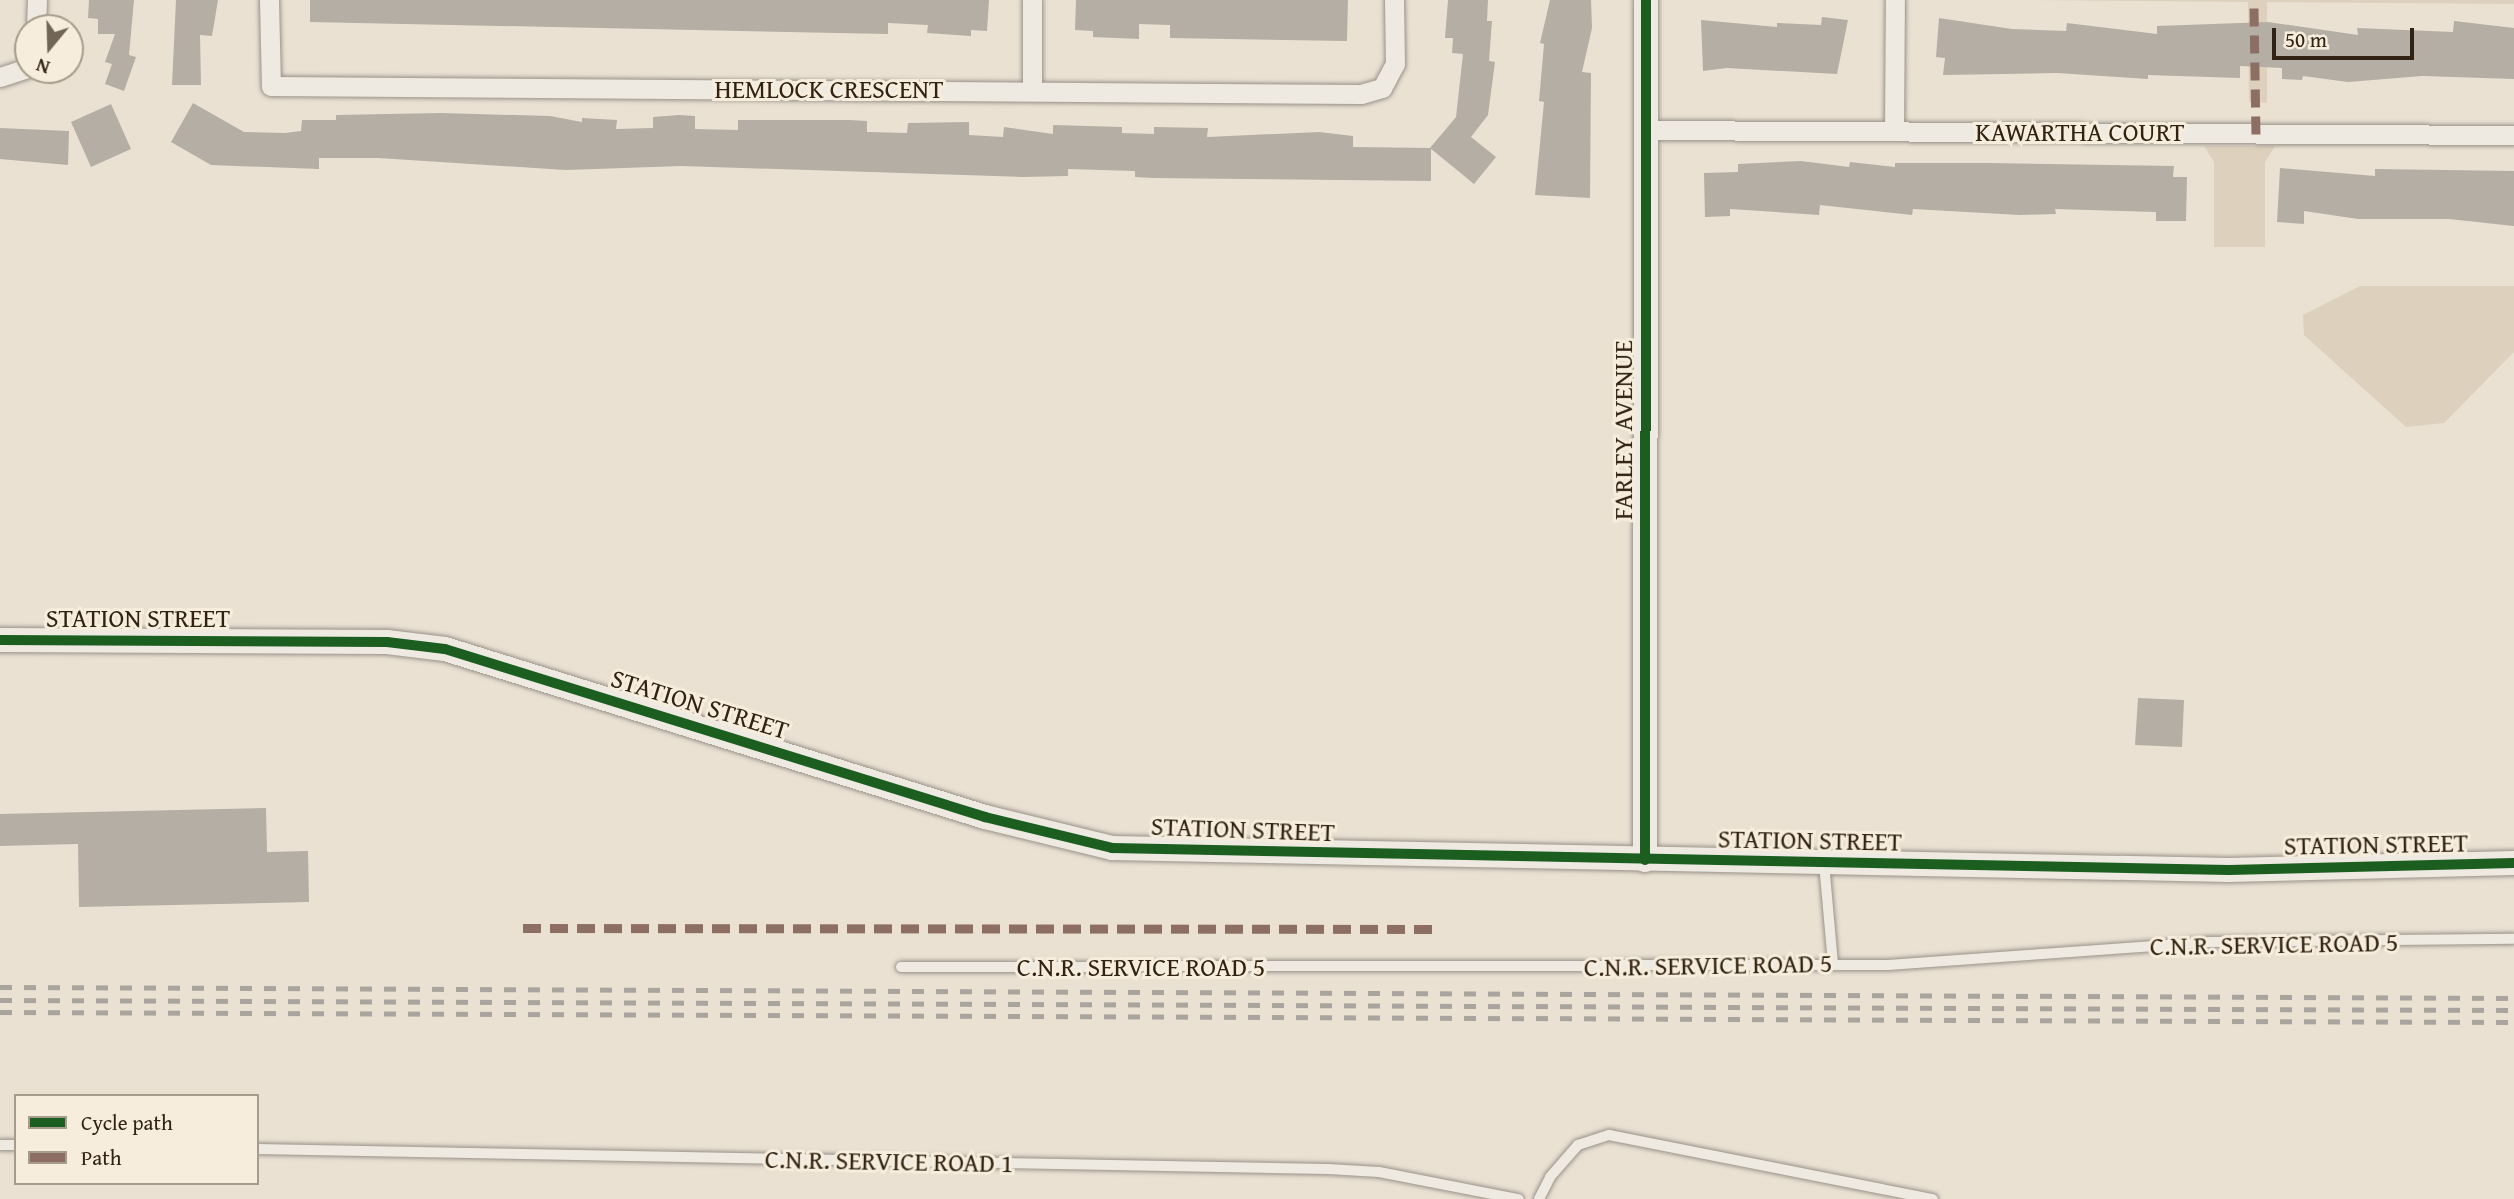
<!DOCTYPE html>
<style>
body{margin:0}
#map{position:relative;width:2514px;height:1199px;overflow:hidden;background:#eae1d3;font-family:"Gentium Book Plus",serif}
div>[style]{position:absolute}
.green>*{inset:0;background:#ddd0bd}
.building>*{inset:0;background:#b5aea4}
.roads{filter:drop-shadow(0 0 2px #999288) drop-shadow(0 0 2px #999288)}
.service>*{height:10px;margin:-5px;padding:0 5px;transform-origin:5px;border-radius:5px;background:#eeeae2}
.minor>*{height:19px;margin:-9.5px;padding:0 9.5px;transform-origin:9.5px;border-radius:9.5px;background:#eeeae2}
.tertiary>*{height:24px;margin:-12px;padding:0 12px;transform-origin:12px;border-radius:12px;background:#eeeae2}
.rail>*{height:5px;margin-top:-2.5px;transform-origin:0;background:repeating-linear-gradient(90deg,#a9a59e 0 12px,transparent 0 24px)}
.quiet>*{height:9px;margin-top:-4.5px;transform-origin:0;background:repeating-linear-gradient(90deg,#8d6e63 0 18px,transparent 0 27px)}
.cycleway>*{height:10px;margin:-5px;padding:0 5px;transform-origin:5px;border-radius:5px;background:#1b5e20}
span{translate:-50% -50%;white-space:nowrap;text-align:center;line-height:1.15;-webkit-text-stroke:6px #f7eddd;paint-order:stroke}
.street-label{font-size:26px;color:#302313}
.legend{position:absolute;left:14px;top:1094px;width:245px;height:91px;box-sizing:border-box;background:#f7eddd;border:2px solid #a79c8c;margin:0;padding:9px 12px;list-style:none;font-size:21px;color:#302313}
.legend li{display:flex;align-items:center;gap:14px;height:35px}
.legend b{width:35px;border:2px solid #a79c8c}
.north{position:absolute;left:14px;top:14px;width:70px;height:70px;box-sizing:border-box;background:#f7eddd;border:2px solid #a79c8c;border-radius:50%;rotate:199deg;font-size:19px;font-weight:700;line-height:28px;text-align:center;color:#302313}
.north::after{content:'';display:block;margin:auto;width:24px;height:32px;background:#716656;clip-path:polygon(50% 0,100% 100%,50% 72%,0 100%)}
.scale{position:absolute;left:2272px;top:28px;width:142px;height:32px;box-sizing:border-box;border:4px solid #302313;border-top:0;padding-left:9px;font-size:21px;line-height:24px;white-space:nowrap;color:#302313;-webkit-text-stroke:5px #f7eddd;paint-order:stroke}
</style>
<div id="map">
<div class="green">
<i style="clip-path:polygon(2022px 0,2514px 0,2514px 4px,2267px 2px,2267px 103px,2249px 102px,2248px 2px)"></i>
<i style="clip-path:polygon(2204px 146px,2275px 146px,2265px 162px,2265px 247px,2214px 247px,2214px 162px)"></i>
<i style="clip-path:polygon(2360px 286px,2514px 286px,2514px 352px,2444px 423px,2406px 427px,2304px 335px,2303px 315px)"></i>
</div>
<div class="building">
<i style="clip-path:polygon(89px 0,134px 0,129px 55px,136px 57px,124px 91px,105px 84px,112px 64px,105px 62px,115px 34px,98px 34px,98px 19px,88px 18px)"></i>
<i style="clip-path:polygon(176px 0,218px 0,212px 36px,200px 35px,201px 85px,172px 85px)"></i>
<i style="clip-path:polygon(310px 0,989px 0,987px 31px,971px 30px,971px 36px,927px 33px,928px 25px,888px 23px,888px 34px,310px 22px)"></i>
<i style="clip-path:polygon(1076px 0,1348px 0,1347px 41px,1170px 38px,1170px 25px,1139px 24px,1139px 39px,1093px 37px,1093px 31px,1075px 30px)"></i>
<i style="clip-path:polygon(1448px 0,1488px 0,1487px 21px,1492px 21px,1489px 61px,1495px 62px,1488px 115px,1471px 137px,1496px 157px,1474px 184px,1430px 148px,1456px 117px,1463px 54px,1452px 53px,1453px 38px,1445px 38px)"></i>
<i style="clip-path:polygon(1550px 0,1591px 0,1592px 28px,1582px 72px,1591px 73px,1590px 198px,1535px 195px,1544px 102px,1539px 101px,1544px 44px,1540px 43px)"></i>
<i style="clip-path:polygon(1822px 17px,1848px 20px,1837px 74px,1727px 68px,1703px 71px,1701px 20px,1777px 27px,1777px 23px,1821px 25px)"></i>
<i style="clip-path:polygon(1939px 18px,2012px 29px,2066px 31px,2067px 23px,2157px 34px,2157px 26px,2268px 22px,2358px 35px,2357px 28px,2453px 32px,2454px 21px,2514px 28px,2514px 79px,2422px 76px,2348px 82px,2303px 76px,2302px 80px,2282px 79px,2282px 68px,2240px 66px,2240px 78px,2148px 75px,2148px 79px,2057px 73px,1943px 75px,1945px 58px,1936px 57px)"></i>
<i style="clip-path:polygon(193px 103px,244px 132px,285px 133px,301px 131px,302px 120px,336px 120px,336px 115px,441px 113px,550px 116px,582px 122px,582px 118px,617px 120px,616px 129px,653px 128px,653px 117px,679px 115px,695px 116px,695px 129px,738px 130px,738px 120px,849px 120px,867px 121px,867px 132px,907px 133px,908px 123px,969px 122px,969px 135px,1003px 137px,1004px 127px,1053px 134px,1053px 125px,1122px 127px,1122px 133px,1154px 134px,1154px 127px,1208px 128px,1207px 137px,1319px 132px,1353px 136px,1353px 147px,1431px 148px,1431px 181px,1153px 178px,1135px 177px,1135px 171px,1068px 169px,1068px 176px,1022px 177px,682px 166px,566px 170px,378px 158px,319px 158px,319px 169px,211px 165px,171px 142px)"></i>
<i style="clip-path:polygon(111px 104px,131px 149px,91px 167px,71px 122px)"></i>
<i style="clip-path:polygon(0 128px,69px 131px,68px 165px,0 159px)"></i>
<i style="clip-path:polygon(1801px 161px,1849px 167px,1850px 162px,1895px 167px,1895px 163px,1987px 163px,2174px 166px,2173px 177px,2187px 177px,2186px 221px,2156px 221px,2156px 212px,2055px 209px,2056px 214px,2020px 215px,1913px 209px,1912px 215px,1820px 205px,1819px 215px,1730px 209px,1730px 216px,1705px 217px,1704px 173px,1738px 172px,1738px 164px)"></i>
<i style="clip-path:polygon(2280px 168px,2375px 176px,2375px 169px,2514px 171px,2514px 226px,2449px 219px,2358px 219px,2304px 211px,2304px 224px,2277px 222px)"></i>
<i style="clip-path:polygon(2138px 698px,2184px 700px,2182px 747px,2135px 745px)"></i>
<i style="clip-path:polygon(266px 808px,267px 852px,308px 851px,309px 902px,79px 907px,78px 844px,0 846px,0 814px)"></i>
</div>
<div class="roads">
<div class="service">
<i style="left:1824px;top:863px;width:100px;rotate:84.9deg"></i>
<i style="left:901px;top:967px;width:987px;rotate:-0.12deg"></i>
<i style="left:1888px;top:965px;width:323px;rotate:-4.1deg"></i>
<i style="left:2210px;top:942px;width:304px;rotate:-0.6deg"></i>
<i style="left:0;top:1145px;width:16px"></i>
<i style="left:257px;top:1149px;width:1071px;rotate:1.07deg"></i>
<i style="left:1328px;top:1169px;width:51px;rotate:3.4deg"></i>
<i style="left:1379px;top:1172px;width:142px;rotate:11deg"></i>
<i style="left:1539px;top:1199px;width:25px;rotate:-63deg"></i>
<i style="left:1550px;top:1177px;width:43px;rotate:-48.8deg"></i>
<i style="left:1578px;top:1145px;width:33px;rotate:-18deg"></i>
<i style="left:1609px;top:1135px;width:330px;rotate:11.2deg"></i>
</div>
<div class="minor">
<i style="left:269px;top:0;width:86px;rotate:88.7deg"></i>
<i style="left:271px;top:86px;width:1090px;rotate:0.42deg"></i>
<i style="left:1361px;top:94px;width:22px;rotate:-16deg"></i>
<i style="left:1382px;top:88px;width:27px;rotate:-62deg"></i>
<i style="left:1395px;top:64px;width:64px;rotate:-90.9deg"></i>
<i style="left:36px;top:28px;width:28px;rotate:-88deg"></i>
<i style="left:0;top:77px;width:29px;rotate:-18deg"></i>
<i style="left:1032px;top:90px;width:90px;rotate:-90deg"></i>
<i style="left:1646px;top:130px;width:868px;rotate:0.33deg"></i>
<i style="left:1894px;top:131px;width:131px;rotate:-89.6deg"></i>
</div>
<div class="tertiary">
<i style="left:0;top:640px;width:387px;rotate:0.3deg"></i>
<i style="left:387px;top:642px;width:58px;rotate:6.9deg"></i>
<i style="left:445px;top:649px;width:566px;rotate:17.28deg"></i>
<i style="left:985px;top:817px;width:131px;rotate:13.7deg"></i>
<i style="left:1112px;top:848px;width:1117px;rotate:1.13deg"></i>
<i style="left:2229px;top:870px;width:285px;rotate:-1.4deg"></i>
<i style="left:1645px;top:860px;width:860px;rotate:-89.93deg"></i>
</div>
</div>
<div class="rail">
<i style="left:0;top:987px;width:2514px;rotate:0.25deg"></i>
<i style="left:0;top:1000px;width:2514px;rotate:0.23deg"></i>
<i style="left:0;top:1012px;width:2514px;rotate:0.23deg"></i>
</div>
<div class="quiet">
<i style="left:2254px;top:8px;width:126px;rotate:89.1deg"></i>
<i style="left:523px;top:928px;width:911px;rotate:0.06deg"></i>
</div>
<div class="cycleway">
<i style="left:0;top:640px;width:387px;rotate:0.3deg"></i>
<i style="left:387px;top:642px;width:58px;rotate:6.9deg"></i>
<i style="left:445px;top:649px;width:566px;rotate:17.28deg"></i>
<i style="left:985px;top:817px;width:131px;rotate:13.7deg"></i>
<i style="left:1112px;top:848px;width:1117px;rotate:1.13deg"></i>
<i style="left:2229px;top:870px;width:285px;rotate:-1.4deg"></i>
<i style="left:1645px;top:860px;width:860px;rotate:-89.93deg"></i>
</div>
<div class="street-label">
<span style="left:829px;top:89px">HEMLOCK CRESCENT</span>
<span style="left:2080px;top:132px">KAWARTHA COURT</span>
<span style="left:1623px;top:430px;rotate:-90deg">FARLEY AVENUE</span>
<span style="left:138px;top:618px">STATION STREET</span>
<span style="left:700px;top:704px;rotate:17deg">STATION STREET</span>
<span style="left:1243px;top:829px;rotate:2deg">STATION STREET</span>
<span style="left:1810px;top:840px;rotate:1deg">STATION STREET</span>
<span style="left:2376px;top:844px;rotate:-1deg">STATION STREET</span>
<span style="left:2274px;top:944px;rotate:-1deg">C.N.R. SERVICE ROAD 5</span>
<span style="left:1708px;top:965px;rotate:-1deg">C.N.R. SERVICE ROAD 5</span>
<span style="left:1141px;top:967px">C.N.R. SERVICE ROAD 5</span>
<span style="left:889px;top:1161px;rotate:1deg">C.N.R. SERVICE ROAD 1</span>
</div>
<ul class="legend">
<li><b style="height:9px;background:#1b5e20"></b>Cycle path</li>
<li><b style="height:9px;background:#8d6e63"></b>Path</li>
</ul>
<div class="north">N</div>
<div class="scale">50 m</div>
</div>
